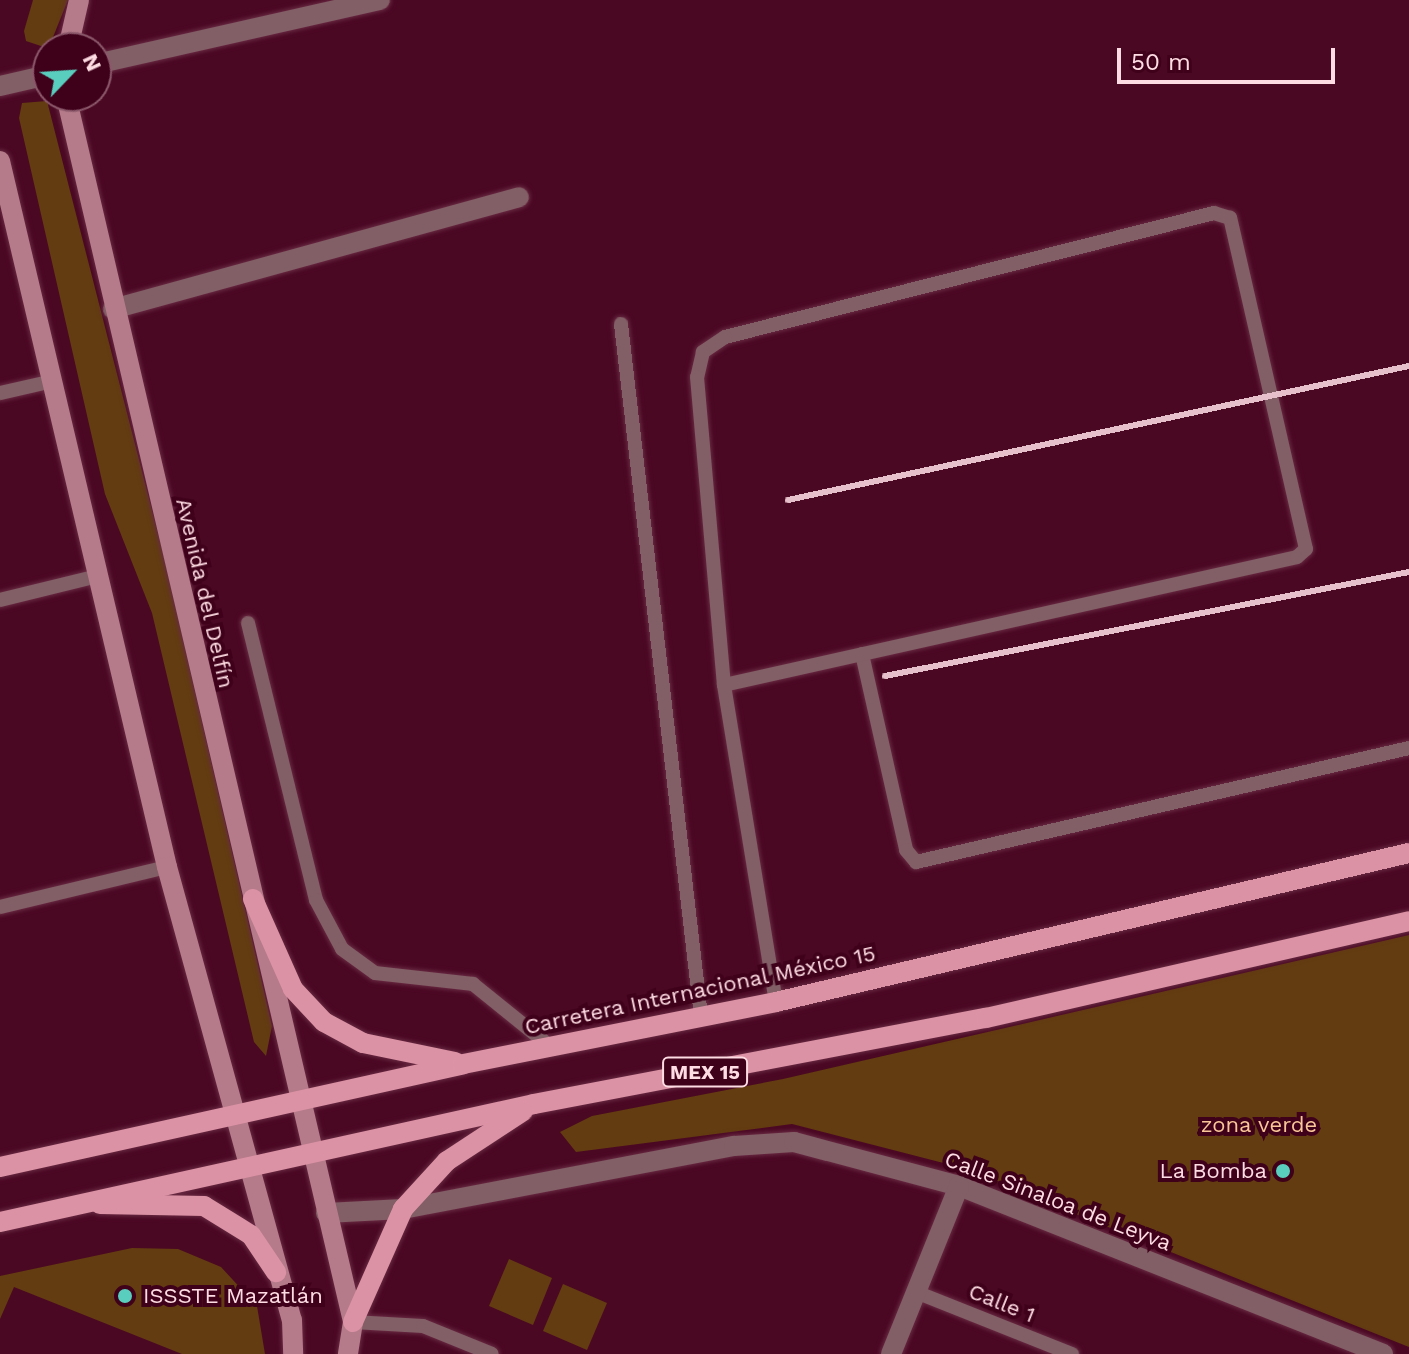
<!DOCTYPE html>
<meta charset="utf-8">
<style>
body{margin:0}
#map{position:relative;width:1409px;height:1354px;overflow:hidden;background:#4b0823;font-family:"Work Sans",sans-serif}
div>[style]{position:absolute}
.green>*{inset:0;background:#633c11}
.roads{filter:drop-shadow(0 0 2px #682a42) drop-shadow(0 0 2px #682a42)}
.lane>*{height:14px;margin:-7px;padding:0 7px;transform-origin:7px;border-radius:7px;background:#825e66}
.street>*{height:20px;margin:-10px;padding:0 10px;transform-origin:10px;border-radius:10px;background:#825e66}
.secondary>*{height:20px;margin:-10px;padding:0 10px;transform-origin:10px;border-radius:10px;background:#b57b8a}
.primary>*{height:20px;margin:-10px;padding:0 10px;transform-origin:10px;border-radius:10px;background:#dc92a5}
.rail>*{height:6px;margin:-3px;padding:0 3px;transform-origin:3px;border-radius:3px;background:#e6c0ca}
.dots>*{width:22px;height:22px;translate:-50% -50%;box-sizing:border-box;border:4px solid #3f001a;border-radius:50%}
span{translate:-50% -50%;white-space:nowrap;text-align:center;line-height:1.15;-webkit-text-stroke:8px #3f001a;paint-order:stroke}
.shield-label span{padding:2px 6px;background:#3f001a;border:2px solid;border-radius:6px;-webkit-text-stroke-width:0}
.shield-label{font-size:20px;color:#fedce3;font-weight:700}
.street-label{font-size:22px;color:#fedce3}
.park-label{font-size:22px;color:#f8c698}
.poi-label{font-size:22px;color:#fedce3}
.right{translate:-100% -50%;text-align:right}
.left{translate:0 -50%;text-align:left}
.north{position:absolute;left:32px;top:32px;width:80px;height:80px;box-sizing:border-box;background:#3f001a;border:2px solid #8b586a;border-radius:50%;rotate:65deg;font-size:22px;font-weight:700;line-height:32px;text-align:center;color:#fedce3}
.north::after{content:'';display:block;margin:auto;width:28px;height:36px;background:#59cebe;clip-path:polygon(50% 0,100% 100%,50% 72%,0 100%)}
.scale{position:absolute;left:1117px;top:48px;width:218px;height:36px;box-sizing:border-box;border:4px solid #fedce3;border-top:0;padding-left:10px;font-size:24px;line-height:28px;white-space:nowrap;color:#fedce3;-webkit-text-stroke:6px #3f001a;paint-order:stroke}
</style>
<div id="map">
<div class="green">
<i style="clip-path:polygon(33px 0,68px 0,51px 42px,41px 46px,26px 41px,24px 31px)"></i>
<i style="clip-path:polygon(47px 101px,164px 557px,272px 1026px,266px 1056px,254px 1042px,152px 613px,105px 494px,19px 118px,22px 103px)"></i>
<i style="clip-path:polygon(1409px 935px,1409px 1347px,955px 1166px,792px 1124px,576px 1152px,560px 1132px,592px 1116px,783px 1079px)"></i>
<i style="clip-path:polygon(132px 1248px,178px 1249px,221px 1267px,257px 1306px,265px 1354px,182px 1354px,14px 1287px,0 1319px,0 1276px)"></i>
<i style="clip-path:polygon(509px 1259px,552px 1278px,533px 1325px,489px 1306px)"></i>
<i style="clip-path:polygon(563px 1284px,607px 1303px,587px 1350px,543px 1331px)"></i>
</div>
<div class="roads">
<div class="lane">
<i style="left:621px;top:324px;width:698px;rotate:83.41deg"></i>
<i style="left:0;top:393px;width:54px;rotate:-12.8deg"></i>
<i style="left:0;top:600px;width:101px;rotate:-13.8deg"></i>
<i style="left:248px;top:623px;width:285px;rotate:76.2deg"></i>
<i style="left:316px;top:900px;width:55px;rotate:62deg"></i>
<i style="left:342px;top:949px;width:41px;rotate:36deg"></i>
<i style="left:375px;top:973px;width:99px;rotate:6.4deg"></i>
<i style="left:473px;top:984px;width:100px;rotate:38.9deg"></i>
<i style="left:862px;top:654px;width:201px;rotate:77.3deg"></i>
<i style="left:906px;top:850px;width:16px;rotate:50deg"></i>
<i style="left:916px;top:862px;width:506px;rotate:-13.02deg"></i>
<i style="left:724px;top:685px;width:587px;rotate:-12.59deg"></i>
<i style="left:1297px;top:557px;width:12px;rotate:-42deg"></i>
<i style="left:1306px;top:549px;width:340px;rotate:-102.9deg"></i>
<i style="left:1230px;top:218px;width:17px;rotate:-163deg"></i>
<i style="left:1214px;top:213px;width:504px;rotate:165.77deg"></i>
<i style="left:725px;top:337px;width:27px;rotate:146deg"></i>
<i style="left:703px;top:352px;width:26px;rotate:103deg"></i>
<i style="left:697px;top:377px;width:309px;rotate:85deg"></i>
<i style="left:724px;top:685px;width:321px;rotate:80.7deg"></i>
<i style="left:0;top:907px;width:172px;rotate:-13.5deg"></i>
<i style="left:916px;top:1292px;width:168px;rotate:21.7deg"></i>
<i style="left:353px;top:1322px;width:70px;rotate:3.3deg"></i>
<i style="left:423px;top:1326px;width:74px;rotate:22.1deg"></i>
</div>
<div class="street">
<i style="left:96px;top:64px;width:291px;rotate:-12.7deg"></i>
<i style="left:0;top:86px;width:49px;rotate:-12.9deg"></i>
<i style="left:113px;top:309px;width:421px;rotate:-15.4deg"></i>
<i style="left:326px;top:1213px;width:77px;rotate:-3deg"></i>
<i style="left:403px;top:1209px;width:337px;rotate:-10.8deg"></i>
<i style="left:734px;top:1146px;width:60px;rotate:-3.8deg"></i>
<i style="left:794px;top:1142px;width:171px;rotate:14.9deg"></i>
<i style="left:959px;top:1186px;width:456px;rotate:21.6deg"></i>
<i style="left:891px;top:1354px;width:181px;rotate:-68deg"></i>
</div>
<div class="secondary">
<i style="left:68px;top:48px;width:49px;rotate:-77.1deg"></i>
<i style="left:66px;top:96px;width:1259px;rotate:76.82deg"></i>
<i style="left:353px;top:1322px;width:32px;rotate:99deg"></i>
<i style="left:0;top:161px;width:725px;rotate:76.69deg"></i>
<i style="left:167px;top:867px;width:470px;rotate:74.6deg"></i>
<i style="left:292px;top:1320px;width:34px;rotate:88deg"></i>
</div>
<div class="primary">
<i style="left:253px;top:899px;width:98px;rotate:66deg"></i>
<i style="left:293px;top:989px;width:45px;rotate:46.8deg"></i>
<i style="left:324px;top:1022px;width:44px;rotate:28.3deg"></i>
<i style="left:363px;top:1043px;width:94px;rotate:11.7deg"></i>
<i style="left:0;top:1167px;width:474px;rotate:-12.5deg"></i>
<i style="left:463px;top:1064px;width:319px;rotate:-11.2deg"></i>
<i style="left:776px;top:1002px;width:650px;rotate:-13.25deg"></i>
<i style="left:100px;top:1204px;width:104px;rotate:1.1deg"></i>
<i style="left:204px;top:1206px;width:55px;rotate:31.7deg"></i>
<i style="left:251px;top:1235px;width:45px;rotate:56deg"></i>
<i style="left:0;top:1222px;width:547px;rotate:-12.46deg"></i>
<i style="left:534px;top:1104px;width:460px;rotate:-10.8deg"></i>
<i style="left:986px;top:1018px;width:434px;rotate:-12.9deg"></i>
<i style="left:353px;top:1322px;width:124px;rotate:-66.1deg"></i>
<i style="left:403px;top:1209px;width:65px;rotate:-47.5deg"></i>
<i style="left:447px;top:1161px;width:91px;rotate:-33.3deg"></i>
</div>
</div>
<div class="rail">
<i style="left:788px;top:500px;width:635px;rotate:-12.18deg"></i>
<i style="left:885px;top:676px;width:534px;rotate:-11.23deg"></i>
</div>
<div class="dots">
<i style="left:1283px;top:1171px;background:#59cebe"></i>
<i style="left:125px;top:1296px;background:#59cebe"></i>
</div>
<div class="shield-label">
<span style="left:705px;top:1072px">MEX 15</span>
</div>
<div class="street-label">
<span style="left:205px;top:593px;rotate:77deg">Avenida del Delfín</span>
<span style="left:700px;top:990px;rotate:-12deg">Carretera Internacional México 15</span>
<span style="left:1058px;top:1201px;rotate:21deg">Calle Sinaloa de Leyva</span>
<span style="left:1002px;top:1303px;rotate:22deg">Calle 1</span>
</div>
<div class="park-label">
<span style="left:1259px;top:1125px">zona verde</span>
</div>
<div class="poi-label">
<span class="right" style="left:1267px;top:1171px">La Bomba</span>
<span class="left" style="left:143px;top:1296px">ISSSTE Mazatlán</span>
</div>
<div class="north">N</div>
<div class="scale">50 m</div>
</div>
